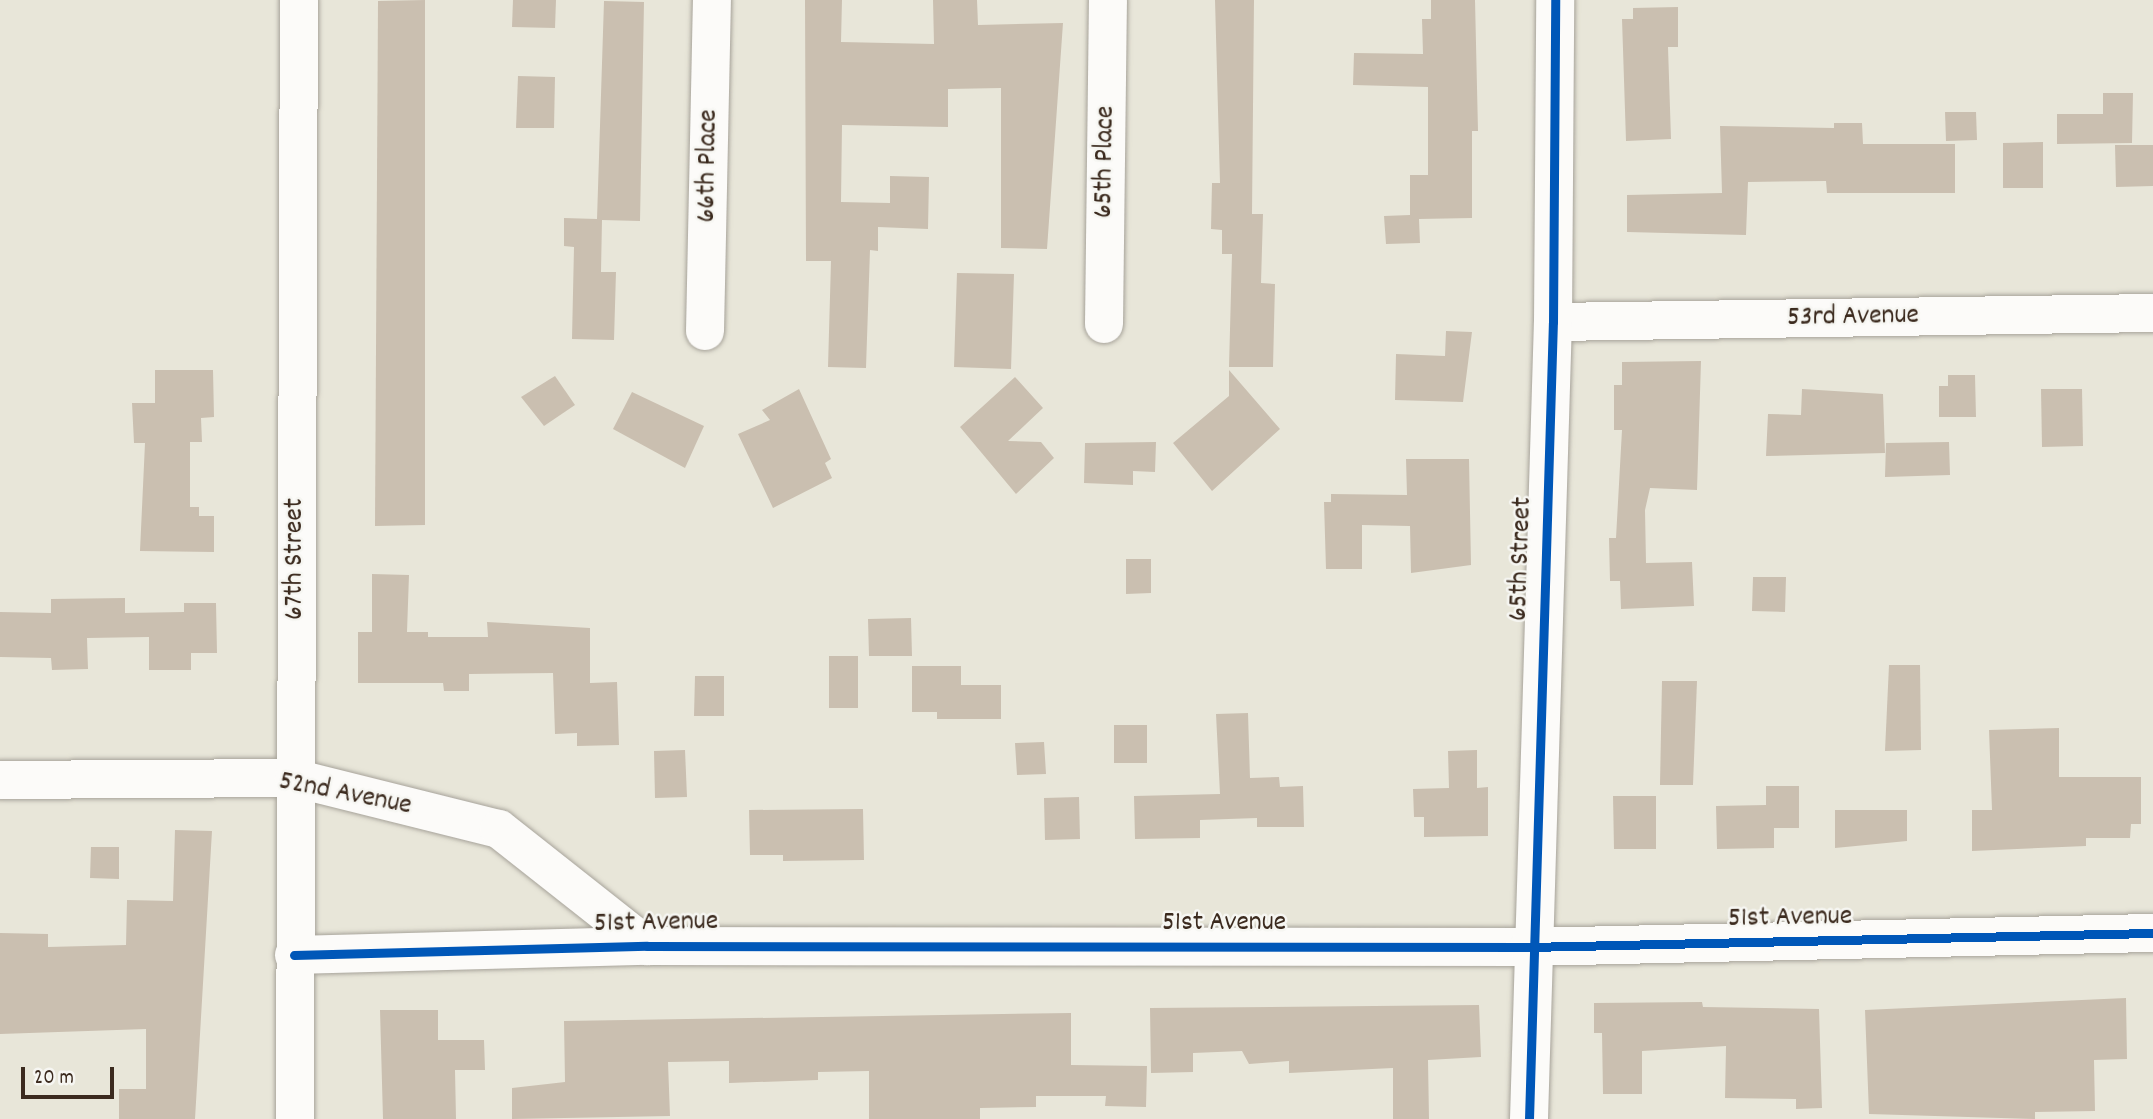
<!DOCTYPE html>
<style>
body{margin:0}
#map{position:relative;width:2153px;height:1119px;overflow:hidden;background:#e8e6d9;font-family:Dekko,sans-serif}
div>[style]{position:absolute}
.building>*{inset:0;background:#cabfb0}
.roads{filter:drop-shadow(0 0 2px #a7a39a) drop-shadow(0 0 2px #a7a39a)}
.minor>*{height:38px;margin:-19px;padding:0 19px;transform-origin:19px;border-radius:19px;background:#fcfbf9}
.cycleway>*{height:9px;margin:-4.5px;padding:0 4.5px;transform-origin:4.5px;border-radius:4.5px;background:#0057b8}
span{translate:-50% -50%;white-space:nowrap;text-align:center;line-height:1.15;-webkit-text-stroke:5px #f6f6f2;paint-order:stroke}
.street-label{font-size:28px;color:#3b2a1e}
.scale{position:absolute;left:21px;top:1067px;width:93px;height:32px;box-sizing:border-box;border:4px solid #3b2a1e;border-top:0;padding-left:9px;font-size:21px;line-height:24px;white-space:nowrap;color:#3b2a1e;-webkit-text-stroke:5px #f6f6f2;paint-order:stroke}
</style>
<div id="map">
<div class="building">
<i style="clip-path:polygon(425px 0,425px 525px,375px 526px,378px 1px)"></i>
<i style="clip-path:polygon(513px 0,556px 0,555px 28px,512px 27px)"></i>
<i style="clip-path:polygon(805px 0,842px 0,841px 42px,934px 44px,933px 0,977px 0,978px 25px,1063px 23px,1047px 249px,1001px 248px,1001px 88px,948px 89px,948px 127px,842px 125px,841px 202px,890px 203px,890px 176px,929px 177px,928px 229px,878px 227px,878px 251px,870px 250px,866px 368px,828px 367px,831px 261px,806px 261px)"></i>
<i style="clip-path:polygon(1215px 0,1254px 0,1252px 214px,1263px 214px,1261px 283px,1275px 284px,1273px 367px,1229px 367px,1232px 254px,1222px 254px,1222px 230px,1211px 229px,1212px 183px,1220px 183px)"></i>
<i style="clip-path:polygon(1431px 0,1475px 0,1478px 131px,1472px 131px,1472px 218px,1419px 219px,1420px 243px,1386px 244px,1384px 216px,1410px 215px,1410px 175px,1428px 175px,1428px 87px,1353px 85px,1354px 53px,1423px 54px,1422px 19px,1431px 19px)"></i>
<i style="clip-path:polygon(604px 1px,644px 2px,640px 221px,602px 220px,601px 272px,616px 272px,614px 340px,572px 339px,574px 247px,564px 246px,564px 218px,597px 219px)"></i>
<i style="clip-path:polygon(1678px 7px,1678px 47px,1668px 47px,1671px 139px,1626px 141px,1622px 19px,1633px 19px,1633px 8px)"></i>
<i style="clip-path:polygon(518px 76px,555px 77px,554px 128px,516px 128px)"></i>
<i style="clip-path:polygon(2103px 93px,2133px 93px,2132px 143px,2057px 144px,2057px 114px,2103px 114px)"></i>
<i style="clip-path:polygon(1945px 112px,1976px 112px,1977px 140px,1946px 141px)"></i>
<i style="clip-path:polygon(1834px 123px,1862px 123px,1863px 144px,1955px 144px,1955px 193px,1827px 193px,1826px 181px,1748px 182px,1746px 235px,1627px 232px,1627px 195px,1722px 193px,1720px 126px,1834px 128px)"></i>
<i style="clip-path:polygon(2043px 142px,2043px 188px,2003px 188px,2003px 143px)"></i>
<i style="clip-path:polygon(2115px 145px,2153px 145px,2153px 186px,2116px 187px)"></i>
<i style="clip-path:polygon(957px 273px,1014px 274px,1011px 369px,954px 367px)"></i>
<i style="clip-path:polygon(1446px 331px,1472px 332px,1463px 402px,1395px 400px,1396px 354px,1445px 356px)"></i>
<i style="clip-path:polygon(1701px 361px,1697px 490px,1650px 488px,1645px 510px,1646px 563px,1692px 562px,1694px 606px,1621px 609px,1620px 581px,1610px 581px,1609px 538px,1616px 538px,1622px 430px,1614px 430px,1614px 385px,1622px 385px,1622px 362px)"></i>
<i style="clip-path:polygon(155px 370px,213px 370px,214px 417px,201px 418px,202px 442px,190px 442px,190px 507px,199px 507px,199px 516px,214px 516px,214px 552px,140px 551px,145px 443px,134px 443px,132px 403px,155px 403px)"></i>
<i style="clip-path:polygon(1229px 370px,1280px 429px,1212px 491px,1173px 443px,1229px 396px)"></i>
<i style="clip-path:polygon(1948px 375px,1975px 375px,1976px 417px,1939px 417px,1939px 386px,1948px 386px)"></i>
<i style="clip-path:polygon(555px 376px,575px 405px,544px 426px,521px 397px)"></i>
<i style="clip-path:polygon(1015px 377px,1043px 408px,1008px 441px,1041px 442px,1054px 458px,1016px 494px,960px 427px)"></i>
<i style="clip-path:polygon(799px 389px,831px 459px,825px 463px,832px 478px,773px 508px,738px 434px,770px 420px,762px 410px)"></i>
<i style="clip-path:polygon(1802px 389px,1883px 394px,1885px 453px,1766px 456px,1768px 414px,1801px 415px)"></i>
<i style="clip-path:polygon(2041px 389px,2082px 389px,2083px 446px,2042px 447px)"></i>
<i style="clip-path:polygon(632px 392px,704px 426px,685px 468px,613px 429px)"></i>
<i style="clip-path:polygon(1156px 442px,1155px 472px,1133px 471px,1133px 485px,1084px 483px,1085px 443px)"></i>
<i style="clip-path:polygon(1949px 442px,1950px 475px,1885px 477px,1886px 443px)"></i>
<i style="clip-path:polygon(1406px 459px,1469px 459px,1471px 565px,1411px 573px,1410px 526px,1362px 525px,1362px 569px,1326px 569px,1324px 502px,1331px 502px,1331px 494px,1407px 495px)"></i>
<i style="clip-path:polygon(1126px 559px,1151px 559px,1151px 593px,1126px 594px)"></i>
<i style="clip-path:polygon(372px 574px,409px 575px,407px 632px,428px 632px,428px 637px,488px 637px,487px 622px,590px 628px,590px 683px,617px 682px,619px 745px,577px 746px,577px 733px,555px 734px,553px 673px,469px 674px,469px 691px,444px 691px,443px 683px,358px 683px,358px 632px,372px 632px)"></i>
<i style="clip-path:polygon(1753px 577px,1786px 577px,1785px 612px,1752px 611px)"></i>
<i style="clip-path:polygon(125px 598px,125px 613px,184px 612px,184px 603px,216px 603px,217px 653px,191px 653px,191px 670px,149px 670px,149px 637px,87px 638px,88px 669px,52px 670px,51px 658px,0 657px,0 612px,51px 613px,51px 599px)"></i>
<i style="clip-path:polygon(911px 618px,912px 656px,869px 656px,868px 619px)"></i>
<i style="clip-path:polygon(829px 656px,858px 656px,858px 708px,829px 708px)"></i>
<i style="clip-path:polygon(1889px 665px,1920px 665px,1921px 750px,1885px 751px)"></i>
<i style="clip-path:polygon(912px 666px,961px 666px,961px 685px,1001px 685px,1001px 719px,937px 719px,937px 712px,912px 712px)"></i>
<i style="clip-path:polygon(695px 676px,724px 676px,724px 716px,694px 716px)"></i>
<i style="clip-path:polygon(1662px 681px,1697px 681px,1693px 785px,1660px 785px)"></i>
<i style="clip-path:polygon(1248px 713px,1250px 778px,1279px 777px,1280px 787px,1303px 786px,1304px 827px,1257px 827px,1257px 818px,1200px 820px,1200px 838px,1135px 839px,1134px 796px,1220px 794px,1216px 714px)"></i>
<i style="clip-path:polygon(1114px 725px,1147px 725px,1147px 763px,1114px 763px)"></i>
<i style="clip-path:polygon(2059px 728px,2059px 777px,2141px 777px,2141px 824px,2131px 824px,2130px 838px,2086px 838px,2086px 846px,1972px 851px,1972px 810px,1992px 810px,1989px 730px)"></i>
<i style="clip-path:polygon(1044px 742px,1046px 774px,1017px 775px,1015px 743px)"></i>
<i style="clip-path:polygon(685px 750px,687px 797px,655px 798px,654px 751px)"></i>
<i style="clip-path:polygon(1477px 750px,1477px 788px,1488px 787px,1488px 836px,1424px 837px,1424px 817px,1414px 817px,1413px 789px,1449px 788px,1448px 751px)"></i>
<i style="clip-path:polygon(1766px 786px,1799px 786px,1799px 828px,1774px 828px,1774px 848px,1717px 849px,1716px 806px,1766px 805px)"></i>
<i style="clip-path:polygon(1613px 796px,1656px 796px,1656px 849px,1614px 849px)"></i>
<i style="clip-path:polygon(1079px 797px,1080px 839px,1045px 840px,1044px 798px)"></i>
<i style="clip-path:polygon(863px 809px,864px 860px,783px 861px,783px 855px,750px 855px,749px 810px)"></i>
<i style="clip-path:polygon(1835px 810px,1907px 810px,1907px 841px,1835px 848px)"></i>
<i style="clip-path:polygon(175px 830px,212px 831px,195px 1119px,119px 1119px,119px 1089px,146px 1089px,146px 1029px,0 1034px,0 933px,48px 934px,48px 947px,126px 945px,127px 900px,173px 901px)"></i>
<i style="clip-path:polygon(91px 847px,119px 847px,119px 879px,90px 878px)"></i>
<i style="clip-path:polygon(2126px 998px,2127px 1059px,2094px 1060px,2095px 1111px,2035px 1112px,2035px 1119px,1869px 1114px,1865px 1010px)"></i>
<i style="clip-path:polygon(1702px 1002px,1703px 1007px,1819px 1009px,1822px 1108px,1796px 1109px,1796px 1099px,1725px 1098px,1726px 1046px,1642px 1051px,1642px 1094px,1603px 1094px,1602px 1033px,1594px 1033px,1594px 1003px)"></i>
<i style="clip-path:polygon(1479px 1005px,1481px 1057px,1428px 1060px,1429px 1119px,1393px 1119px,1393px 1068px,1289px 1073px,1289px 1061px,1249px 1064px,1242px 1051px,1193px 1053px,1193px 1072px,1151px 1073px,1150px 1008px)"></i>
<i style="clip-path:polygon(380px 1010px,438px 1010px,438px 1040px,484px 1040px,485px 1070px,455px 1070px,456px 1119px,383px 1119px)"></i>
<i style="clip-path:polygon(1071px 1013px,1071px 1065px,1147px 1066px,1146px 1107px,1105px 1106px,1106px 1096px,1036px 1096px,1036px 1107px,980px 1108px,980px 1119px,869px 1119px,869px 1071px,818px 1072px,818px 1080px,729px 1083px,729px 1061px,668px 1062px,670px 1116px,512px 1119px,512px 1088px,565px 1082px,564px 1021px)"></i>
</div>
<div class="roads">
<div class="minor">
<i style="left:1553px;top:322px;width:600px;rotate:-0.86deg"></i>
<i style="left:1104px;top:324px;width:324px;rotate:-89.3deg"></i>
<i style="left:705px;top:331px;width:331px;rotate:-88.8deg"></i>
<i style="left:0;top:780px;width:294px;rotate:-0.4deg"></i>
<i style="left:294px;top:778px;width:211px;rotate:14deg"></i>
<i style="left:499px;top:829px;width:189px;rotate:38.3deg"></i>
<i style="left:294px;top:955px;width:353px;rotate:-1.5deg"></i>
<i style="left:647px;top:946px;width:882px;rotate:0.06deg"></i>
<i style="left:1529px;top:947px;width:624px;rotate:-1.29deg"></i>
<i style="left:295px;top:1119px;width:1119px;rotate:-89.8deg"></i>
<i style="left:1529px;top:1119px;width:797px;rotate:-88.28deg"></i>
<i style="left:1553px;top:322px;width:322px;rotate:-89.6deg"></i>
</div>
</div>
<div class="cycleway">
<i style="left:294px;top:955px;width:353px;rotate:-1.5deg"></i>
<i style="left:647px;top:946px;width:882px;rotate:0.06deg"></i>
<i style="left:1529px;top:947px;width:624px;rotate:-1.29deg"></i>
<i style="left:1529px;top:1119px;width:797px;rotate:-88.28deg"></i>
<i style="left:1553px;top:322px;width:322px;rotate:-89.6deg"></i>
</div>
<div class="street-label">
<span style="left:1106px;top:162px;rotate:-89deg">65th Place</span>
<span style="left:709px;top:166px;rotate:-89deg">66th Place</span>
<span style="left:1853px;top:318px;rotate:-1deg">53rd Avenue</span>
<span style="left:296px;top:559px;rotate:-90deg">67th Street</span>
<span style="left:1522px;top:559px;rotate:-88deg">65th Street</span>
<span style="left:345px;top:795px;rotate:11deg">52nd Avenue</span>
<span style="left:1790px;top:919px;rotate:-1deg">51st Avenue</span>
<span style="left:656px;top:924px;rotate:-1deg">51st Avenue</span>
<span style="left:1224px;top:924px">51st Avenue</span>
</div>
<div class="scale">20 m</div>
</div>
